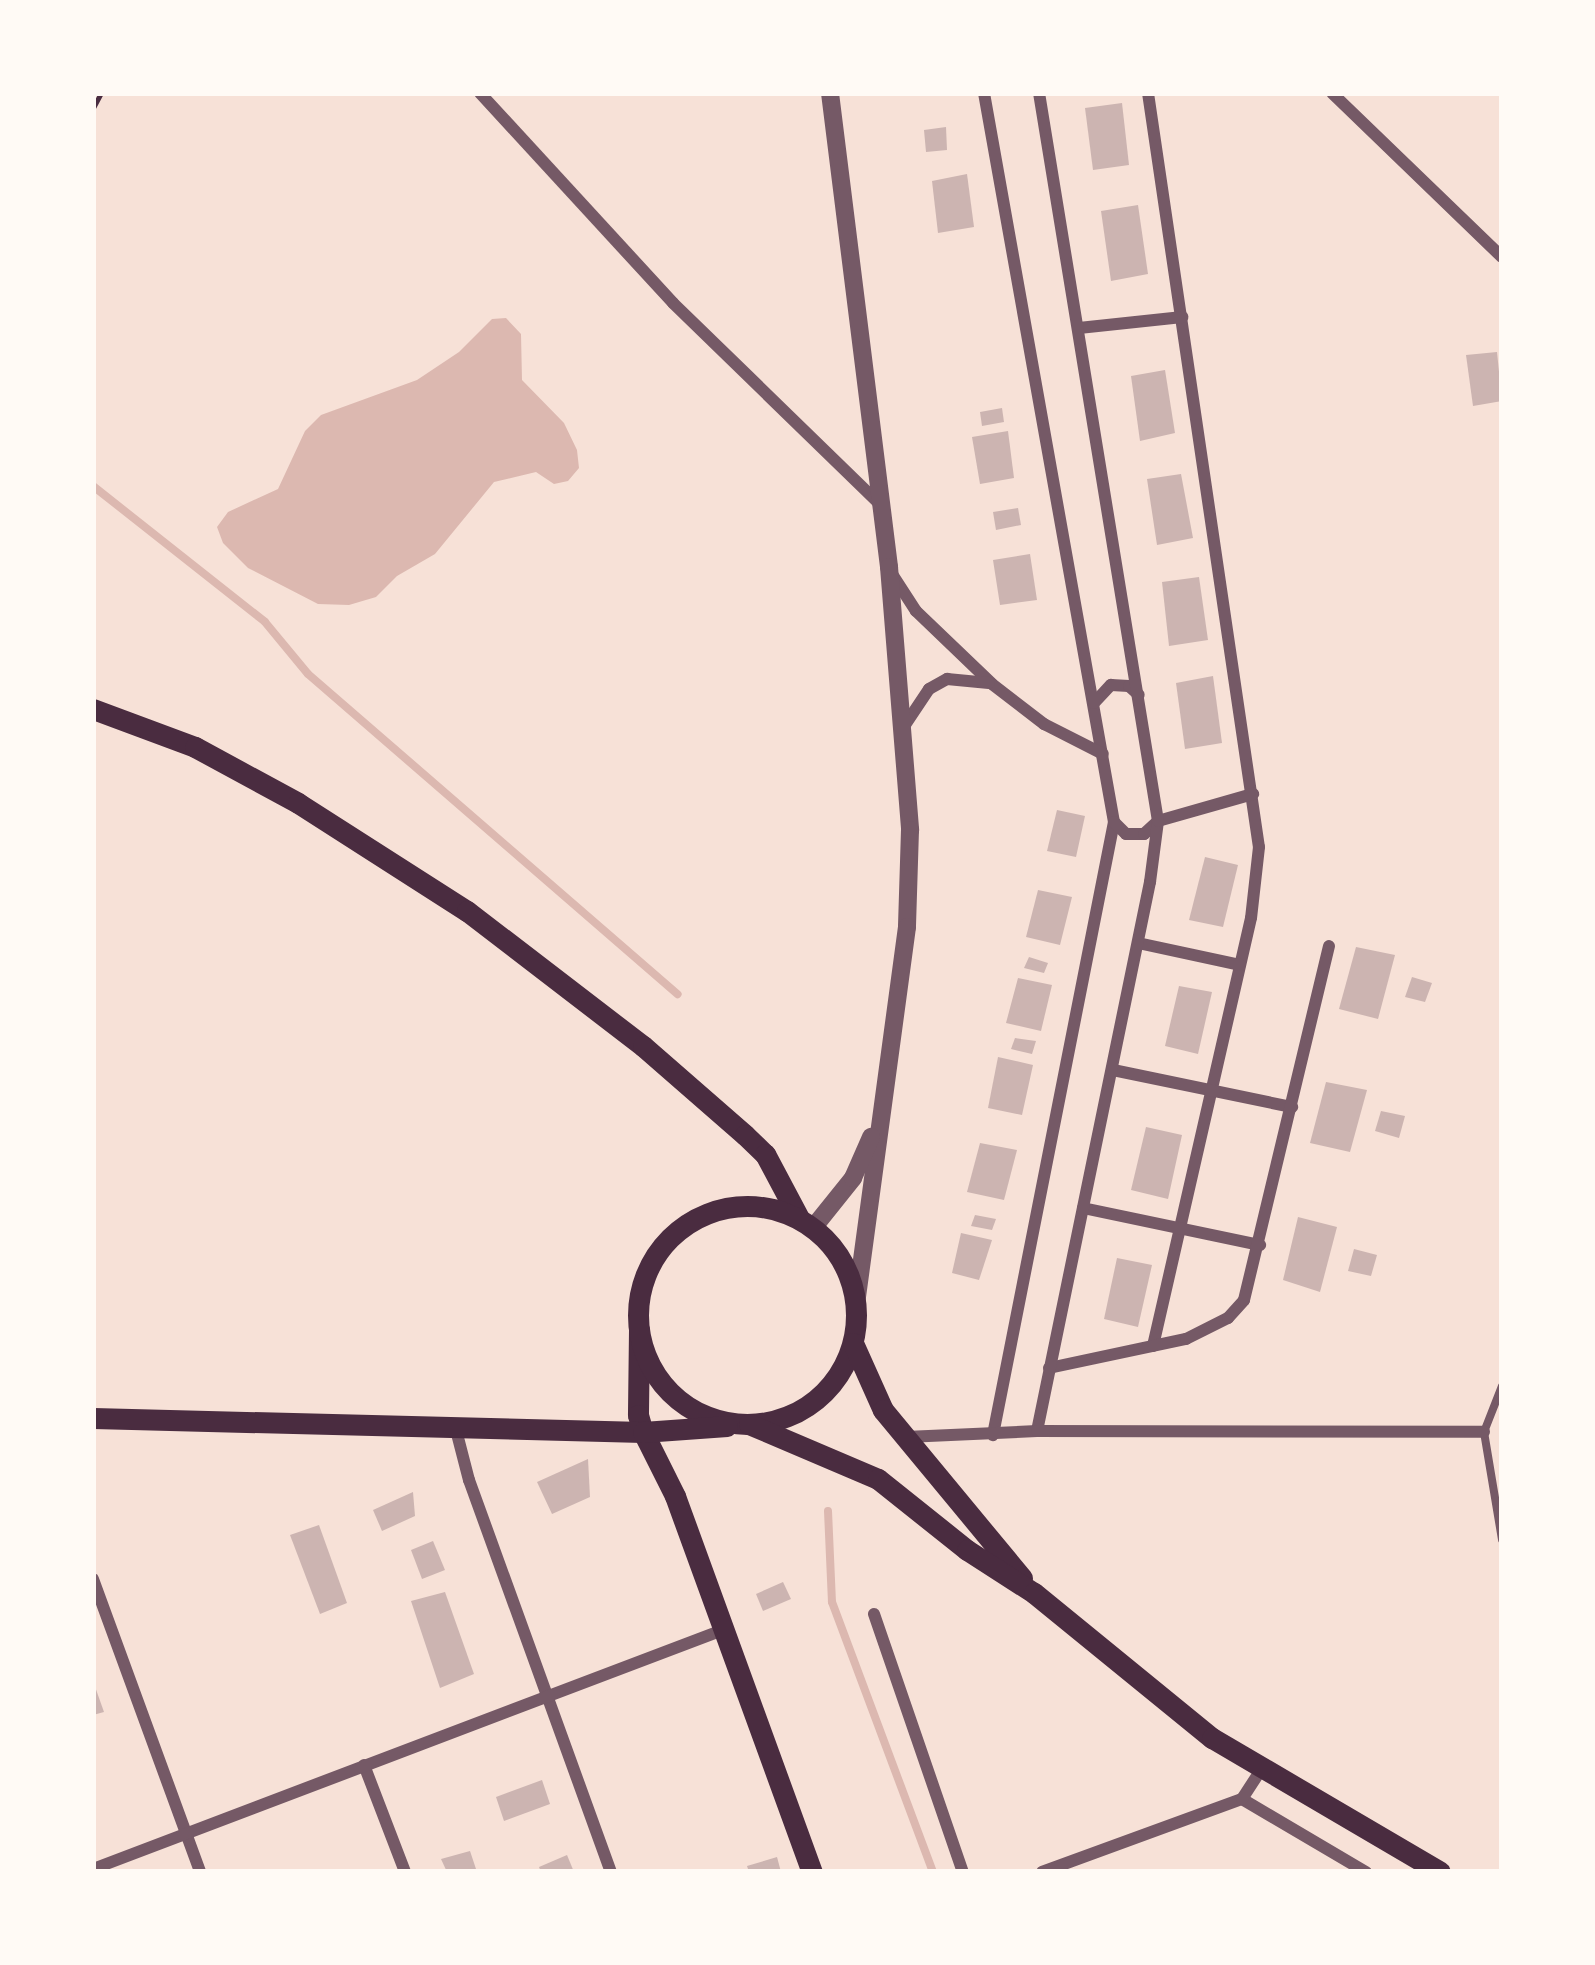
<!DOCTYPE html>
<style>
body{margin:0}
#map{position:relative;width:1595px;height:1965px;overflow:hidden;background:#f7e1d7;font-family:Lora,serif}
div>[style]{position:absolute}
.water>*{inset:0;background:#dcb8b0}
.stream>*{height:8px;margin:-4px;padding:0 4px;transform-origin:4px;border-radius:4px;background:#dcb8b0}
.building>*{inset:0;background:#ccb4b1}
.path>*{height:4.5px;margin:-2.25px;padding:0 2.25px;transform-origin:2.25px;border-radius:2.25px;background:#4a2c40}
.service>*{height:8px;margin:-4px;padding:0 4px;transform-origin:4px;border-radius:4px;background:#755966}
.minor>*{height:12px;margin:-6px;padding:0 6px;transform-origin:6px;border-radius:6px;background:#755966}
.tertiary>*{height:18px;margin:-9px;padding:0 9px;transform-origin:9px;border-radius:9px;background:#755966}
.secondary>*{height:21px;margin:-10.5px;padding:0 10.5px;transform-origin:10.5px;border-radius:10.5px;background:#4a2c40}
.primary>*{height:21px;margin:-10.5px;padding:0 10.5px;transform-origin:10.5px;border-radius:10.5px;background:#4a2c40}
.primary>.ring{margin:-10.5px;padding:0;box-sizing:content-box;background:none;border:21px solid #4a2c40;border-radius:50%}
span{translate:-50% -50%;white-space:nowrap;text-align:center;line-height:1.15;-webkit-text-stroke:12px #fffaf5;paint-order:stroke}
.frame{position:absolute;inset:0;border:96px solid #fffaf5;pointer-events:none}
</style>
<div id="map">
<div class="water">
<i style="clip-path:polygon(506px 318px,521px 334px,522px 380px,564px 423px,577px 450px,579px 468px,568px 481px,554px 484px,536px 472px,494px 482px,435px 554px,397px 576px,376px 597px,349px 605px,318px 604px,248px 568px,223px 543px,217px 527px,228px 512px,278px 489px,305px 431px,321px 415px,417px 380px,459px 352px,492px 319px)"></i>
</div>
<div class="stream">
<i style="left:93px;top:486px;width:219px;rotate:38.3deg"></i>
<i style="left:265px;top:622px;width:67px;rotate:50.4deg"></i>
<i style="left:308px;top:674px;width:489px;rotate:40.9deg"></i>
<i style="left:828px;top:1511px;width:91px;rotate:87.5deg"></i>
<i style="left:832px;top:1602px;width:288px;rotate:69.5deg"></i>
</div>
<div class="building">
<i style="clip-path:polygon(1122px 103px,1129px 165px,1093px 170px,1085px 108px)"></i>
<i style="clip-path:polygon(946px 127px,947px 150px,926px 152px,924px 130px)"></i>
<i style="clip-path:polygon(967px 174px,974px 227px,938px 233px,932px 181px)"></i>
<i style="clip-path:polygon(1138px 205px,1148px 274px,1111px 281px,1101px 211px)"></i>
<i style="clip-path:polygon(1497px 352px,1502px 401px,1473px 406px,1466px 355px)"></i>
<i style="clip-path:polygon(1165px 370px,1175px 433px,1140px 441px,1131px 376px)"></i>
<i style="clip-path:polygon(1002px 408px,1004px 422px,982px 426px,980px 412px)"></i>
<i style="clip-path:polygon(1008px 431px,1014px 478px,980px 484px,972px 437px)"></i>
<i style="clip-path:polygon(1181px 474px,1193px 538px,1157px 545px,1147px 479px)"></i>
<i style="clip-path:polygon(1018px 508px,1021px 525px,996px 530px,993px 512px)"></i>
<i style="clip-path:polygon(1030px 554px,1037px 600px,1000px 605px,993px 560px)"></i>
<i style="clip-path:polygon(1199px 577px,1208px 640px,1169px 646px,1162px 582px)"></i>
<i style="clip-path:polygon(1213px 676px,1222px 743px,1185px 749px,1176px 683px)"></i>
<i style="clip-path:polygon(1057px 810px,1085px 816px,1076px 857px,1047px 851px)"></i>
<i style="clip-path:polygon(1205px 857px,1238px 865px,1223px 927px,1189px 920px)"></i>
<i style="clip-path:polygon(1038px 890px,1072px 897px,1060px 945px,1026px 937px)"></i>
<i style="clip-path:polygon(1356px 947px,1395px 955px,1378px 1019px,1339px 1009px)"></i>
<i style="clip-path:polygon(1029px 957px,1048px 963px,1044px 973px,1024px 968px)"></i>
<i style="clip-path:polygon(1412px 977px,1432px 983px,1425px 1002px,1405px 997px)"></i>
<i style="clip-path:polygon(1018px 978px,1052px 985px,1041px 1031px,1006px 1023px)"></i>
<i style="clip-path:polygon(1179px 986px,1212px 992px,1198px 1054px,1165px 1046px)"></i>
<i style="clip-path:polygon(1015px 1038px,1036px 1041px,1032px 1054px,1011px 1049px)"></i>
<i style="clip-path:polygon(998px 1057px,1033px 1065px,1022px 1115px,988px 1108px)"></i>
<i style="clip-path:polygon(1326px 1082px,1367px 1090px,1350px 1152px,1310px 1143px)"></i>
<i style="clip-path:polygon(1381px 1111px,1405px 1116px,1399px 1138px,1375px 1131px)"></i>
<i style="clip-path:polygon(1146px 1127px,1182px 1135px,1168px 1199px,1131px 1190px)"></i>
<i style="clip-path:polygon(980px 1143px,1017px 1150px,1004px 1200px,967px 1192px)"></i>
<i style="clip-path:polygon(975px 1215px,996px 1219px,992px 1230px,971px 1226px)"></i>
<i style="clip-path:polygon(1298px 1217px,1337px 1227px,1320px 1292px,1283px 1280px)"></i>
<i style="clip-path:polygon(961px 1233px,992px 1240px,979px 1280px,952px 1273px)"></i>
<i style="clip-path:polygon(1354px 1249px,1377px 1255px,1371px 1276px,1348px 1271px)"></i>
<i style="clip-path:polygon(1117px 1258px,1152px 1265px,1138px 1327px,1104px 1319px)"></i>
<i style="clip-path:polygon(588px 1459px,590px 1497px,552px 1514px,537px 1482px)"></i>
<i style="clip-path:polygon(413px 1492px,415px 1516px,382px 1531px,373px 1510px)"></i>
<i style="clip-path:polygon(319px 1525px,347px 1603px,320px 1614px,290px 1535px)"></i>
<i style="clip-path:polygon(433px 1541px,445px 1570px,422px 1579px,411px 1550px)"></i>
<i style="clip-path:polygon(783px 1582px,791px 1599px,763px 1611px,756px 1594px)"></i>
<i style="clip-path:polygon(445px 1592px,474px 1674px,440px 1688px,411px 1601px)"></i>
<i style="clip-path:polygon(93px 1681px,104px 1712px,93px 1715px)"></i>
<i style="clip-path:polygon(542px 1780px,550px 1804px,504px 1821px,496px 1797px)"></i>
<i style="clip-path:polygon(470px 1851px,477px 1872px,447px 1872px,441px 1859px)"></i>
<i style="clip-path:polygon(567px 1855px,574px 1872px,541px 1872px,539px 1867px)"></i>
<i style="clip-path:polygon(777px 1857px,781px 1872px,749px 1872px,747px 1866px)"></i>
</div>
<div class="path">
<i style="left:93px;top:108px;width:17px;rotate:-62deg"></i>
</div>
<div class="service">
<i style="left:1502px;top:1386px;width:49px;rotate:111.4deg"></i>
<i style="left:1484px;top:1432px;width:109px;rotate:80.5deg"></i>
</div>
<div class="minor">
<i style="left:480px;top:93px;width:285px;rotate:47.4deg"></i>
<i style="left:673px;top:303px;width:289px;rotate:44.2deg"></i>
<i style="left:984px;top:93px;width:741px;rotate:79.89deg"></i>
<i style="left:1114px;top:822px;width:625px;rotate:101.17deg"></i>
<i style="left:1148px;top:93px;width:762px;rotate:81.63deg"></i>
<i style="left:1259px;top:847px;width:71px;rotate:96.4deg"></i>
<i style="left:1251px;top:918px;width:439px;rotate:102.9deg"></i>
<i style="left:1332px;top:93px;width:236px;rotate:44deg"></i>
<i style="left:1079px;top:328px;width:104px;rotate:-6.1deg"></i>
<i style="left:892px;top:574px;width:44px;rotate:57deg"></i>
<i style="left:916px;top:611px;width:105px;rotate:43.8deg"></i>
<i style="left:992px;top:684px;width:66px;rotate:37.6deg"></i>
<i style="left:1044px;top:724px;width:66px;rotate:27deg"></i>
<i style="left:1094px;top:703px;width:25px;rotate:-47deg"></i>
<i style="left:1111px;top:685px;width:18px;rotate:3deg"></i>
<i style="left:1129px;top:686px;width:13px;rotate:42deg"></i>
<i style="left:905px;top:725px;width:43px;rotate:-56.3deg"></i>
<i style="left:929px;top:689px;width:21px;rotate:-29deg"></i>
<i style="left:947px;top:679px;width:42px;rotate:5.4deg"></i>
<i style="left:1114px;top:822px;width:17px;rotate:45deg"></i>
<i style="left:1126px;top:834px;width:18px"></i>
<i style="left:1144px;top:834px;width:19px;rotate:-43deg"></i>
<i style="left:1158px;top:821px;width:99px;rotate:-15.9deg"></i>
<i style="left:1138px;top:943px;width:104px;rotate:12.2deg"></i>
<i style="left:1113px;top:1070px;width:183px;rotate:11.7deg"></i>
<i style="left:1083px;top:1208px;width:181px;rotate:11.8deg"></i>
<i style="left:1049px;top:1368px;width:140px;rotate:-12deg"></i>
<i style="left:1186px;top:1339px;width:47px;rotate:-26.6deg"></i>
<i style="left:1228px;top:1318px;width:24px;rotate:-48deg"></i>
<i style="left:1244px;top:1300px;width:364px;rotate:-76.5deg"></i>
<i style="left:455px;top:1426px;width:56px;rotate:75.5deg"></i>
<i style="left:469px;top:1480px;width:417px;rotate:70.1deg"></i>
<i style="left:1037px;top:1431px;width:561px;rotate:-78.37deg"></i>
<i style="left:1150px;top:882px;width:62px;rotate:-82.5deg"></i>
<i style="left:1158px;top:821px;width:738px;rotate:-99.28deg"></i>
<i style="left:906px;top:1437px;width:131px;rotate:-2.6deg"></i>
<i style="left:1037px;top:1431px;width:447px;rotate:0.1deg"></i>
<i style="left:93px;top:1579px;width:312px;rotate:69.9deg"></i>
<i style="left:874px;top:1614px;width:273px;rotate:71deg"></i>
<i style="left:364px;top:1765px;width:115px;rotate:69deg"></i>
<i style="left:1242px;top:1799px;width:144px;rotate:30.5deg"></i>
<i style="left:93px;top:1869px;width:676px;rotate:-20.79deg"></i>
<i style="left:1042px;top:1872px;width:213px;rotate:-20.1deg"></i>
<i style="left:1242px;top:1799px;width:35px;rotate:-57deg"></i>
</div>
<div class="tertiary">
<i style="left:830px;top:93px;width:478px;rotate:82.9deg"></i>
<i style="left:889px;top:567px;width:264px;rotate:85.4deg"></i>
<i style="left:910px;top:830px;width:97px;rotate:91.8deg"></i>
<i style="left:907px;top:927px;width:382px;rotate:97.7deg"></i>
<i style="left:813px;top:1228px;width:64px;rotate:-51.3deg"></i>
<i style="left:853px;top:1178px;width:45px;rotate:-66.3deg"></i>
</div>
<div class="secondary">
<i style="left:639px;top:1330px;width:85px;rotate:90.7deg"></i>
<i style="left:638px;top:1415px;width:18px;rotate:74deg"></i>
<i style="left:643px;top:1432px;width:72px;rotate:63.4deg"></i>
<i style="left:675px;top:1496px;width:400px;rotate:70deg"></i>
</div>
<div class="primary">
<i style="left:93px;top:709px;width:109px;rotate:20.4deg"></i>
<i style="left:195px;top:747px;width:117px;rotate:28.5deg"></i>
<i style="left:298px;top:803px;width:201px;rotate:32.6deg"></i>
<i style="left:467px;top:911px;width:222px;rotate:37.5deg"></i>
<i style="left:643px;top:1046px;width:135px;rotate:41.1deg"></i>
<i style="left:745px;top:1135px;width:28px;rotate:44deg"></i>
<i style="left:765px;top:1154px;width:72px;rotate:62deg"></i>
<i class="ring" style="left:638px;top:1206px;width:197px;height:197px"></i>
<i style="left:853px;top:1343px;width:73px;rotate:65.9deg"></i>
<i style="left:883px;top:1410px;width:218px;rotate:50.4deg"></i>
<i style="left:93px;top:1418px;width:550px;rotate:1.46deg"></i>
<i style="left:643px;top:1432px;width:84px;rotate:-4.1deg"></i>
<i style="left:749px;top:1424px;width:140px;rotate:23.1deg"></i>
<i style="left:878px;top:1479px;width:114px;rotate:38.6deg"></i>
<i style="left:967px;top:1550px;width:80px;rotate:32.7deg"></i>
<i style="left:1034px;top:1593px;width:230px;rotate:39.2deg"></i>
<i style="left:1212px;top:1738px;width:264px;rotate:30.4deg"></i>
</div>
<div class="frame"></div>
</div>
